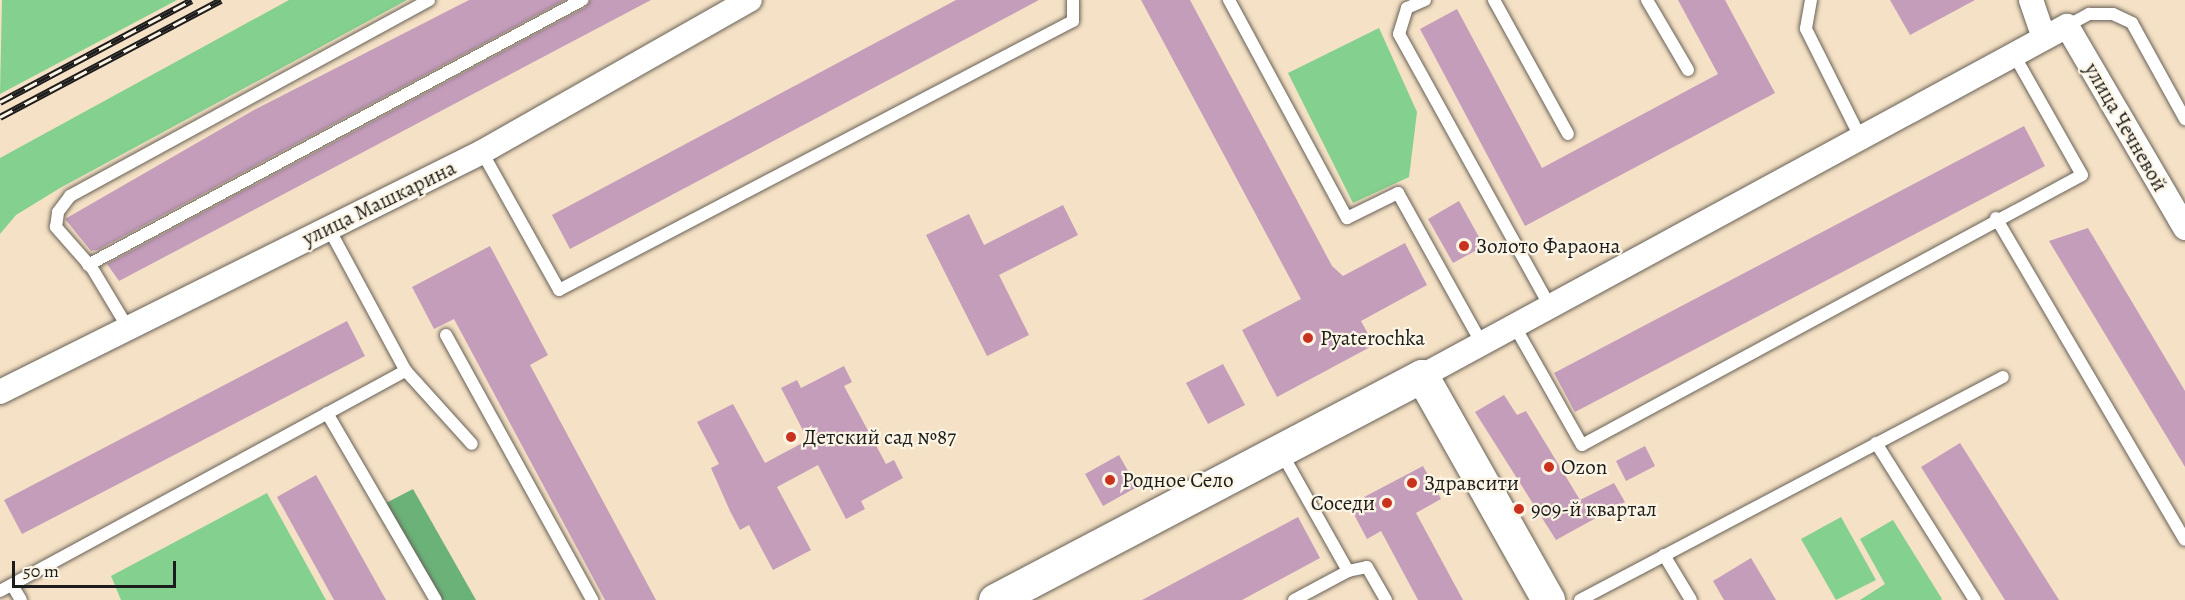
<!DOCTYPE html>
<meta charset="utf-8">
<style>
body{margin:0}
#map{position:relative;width:2185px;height:600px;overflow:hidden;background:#f5e1c5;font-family:Alegreya,serif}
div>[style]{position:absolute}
.green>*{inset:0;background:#84d08e}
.forest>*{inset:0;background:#6bb279}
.building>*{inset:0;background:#c49dbb}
.roads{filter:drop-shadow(0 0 2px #686157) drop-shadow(0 0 2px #686157)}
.lane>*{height:12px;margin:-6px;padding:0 6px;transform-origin:6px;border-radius:6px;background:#fff}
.street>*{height:24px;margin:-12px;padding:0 12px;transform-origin:12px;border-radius:12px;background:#fff}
.secondary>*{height:33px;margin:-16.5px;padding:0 16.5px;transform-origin:16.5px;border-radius:16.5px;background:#fff}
.rail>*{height:7px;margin-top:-3.5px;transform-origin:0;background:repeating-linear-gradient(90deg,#fcf5e5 0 14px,#1c1c1c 0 28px);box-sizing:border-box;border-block:2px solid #1c1c1c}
.dots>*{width:16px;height:16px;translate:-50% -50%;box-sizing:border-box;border:3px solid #fcf5e5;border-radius:50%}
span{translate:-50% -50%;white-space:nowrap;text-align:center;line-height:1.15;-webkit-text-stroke:4.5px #fcf5e5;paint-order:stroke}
.street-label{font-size:21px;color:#1c1c1c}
.poi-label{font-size:21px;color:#1c1c1c}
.left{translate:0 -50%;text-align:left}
.right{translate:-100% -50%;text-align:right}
.scale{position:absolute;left:12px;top:561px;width:164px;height:27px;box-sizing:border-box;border:3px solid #1c1c1c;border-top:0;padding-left:8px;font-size:18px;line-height:21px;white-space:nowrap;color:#1c1c1c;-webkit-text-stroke:4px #fcf5e5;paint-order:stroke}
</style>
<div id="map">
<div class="green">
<i style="clip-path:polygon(2px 0,177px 0,0 94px)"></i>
<i style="clip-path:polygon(289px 0,407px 0,60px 188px,16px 215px,0 234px,0 158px)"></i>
<i style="clip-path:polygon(1379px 28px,1417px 112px,1409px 177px,1353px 203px,1288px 73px)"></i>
<i style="clip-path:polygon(267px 493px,326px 600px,121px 600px,111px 576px)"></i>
<i style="clip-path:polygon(1841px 517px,1876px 580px,1836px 600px,1801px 539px)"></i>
<i style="clip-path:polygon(1893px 520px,1942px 599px,1941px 600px,1860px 600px,1885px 584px,1860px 539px)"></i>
</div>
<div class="forest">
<i style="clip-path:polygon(413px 489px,476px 600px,440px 600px,386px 503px)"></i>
</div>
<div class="building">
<i style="clip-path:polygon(469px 0,565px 0,98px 250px,91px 251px,65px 219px,254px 110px)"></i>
<i style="clip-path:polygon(590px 0,651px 0,119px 281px,107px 264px,586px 7px)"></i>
<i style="clip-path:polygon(956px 0,1039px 0,570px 249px,552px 215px)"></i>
<i style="clip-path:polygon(1141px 0,1190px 0,1332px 266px,1343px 276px,1405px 243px,1427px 285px,1361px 321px,1374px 345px,1277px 397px,1242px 330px,1301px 299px)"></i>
<i style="clip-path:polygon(1678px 0,1725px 0,1775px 93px,1525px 226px,1420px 29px,1457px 9px,1542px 168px,1718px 74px)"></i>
<i style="clip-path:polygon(1890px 0,1975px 0,1910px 35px)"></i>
<i style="clip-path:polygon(2024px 126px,2045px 166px,1575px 412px,1554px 373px)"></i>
<i style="clip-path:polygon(1459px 201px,1484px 246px,1453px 263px,1428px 219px)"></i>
<i style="clip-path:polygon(1063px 205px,1078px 235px,999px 275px,1029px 335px,987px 356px,926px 235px,969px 214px,984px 245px)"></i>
<i style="clip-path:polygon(2088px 228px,2185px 391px,2185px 467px,2049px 241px)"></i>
<i style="clip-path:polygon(490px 246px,548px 355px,530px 365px,656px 600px,605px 600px,454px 319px,434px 329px,412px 287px)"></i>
<i style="clip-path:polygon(347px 321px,365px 356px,22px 534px,4px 500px)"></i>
<i style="clip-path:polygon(1223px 364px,1245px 405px,1208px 424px,1186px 383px)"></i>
<i style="clip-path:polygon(844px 366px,852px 382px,844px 386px,886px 464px,894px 460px,903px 478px,861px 501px,865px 509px,846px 519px,818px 465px,777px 487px,811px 550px,773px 570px,749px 525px,740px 530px,730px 511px,711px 468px,719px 464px,697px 422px,733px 404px,765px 463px,808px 440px,781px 388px,797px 380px,801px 388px)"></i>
<i style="clip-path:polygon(1504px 395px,1517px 415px,1526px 411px,1580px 500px,1614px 483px,1625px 502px,1556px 540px,1475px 412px)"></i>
<i style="clip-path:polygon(1960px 443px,2059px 600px,2005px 600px,1921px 467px)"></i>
<i style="clip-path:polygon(1645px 446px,1655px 466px,1626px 481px,1616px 461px)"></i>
<i style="clip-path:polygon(1119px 455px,1137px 487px,1103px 506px,1085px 474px)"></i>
<i style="clip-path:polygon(1423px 466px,1441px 499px,1416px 513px,1463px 600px,1418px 600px,1381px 531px,1367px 539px,1349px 505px)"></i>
<i style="clip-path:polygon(316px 475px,386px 600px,334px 600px,277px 497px)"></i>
<i style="clip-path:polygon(1298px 517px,1320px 558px,1242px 600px,1142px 600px)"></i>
<i style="clip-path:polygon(1751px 558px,1776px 600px,1724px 600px,1713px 581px)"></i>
</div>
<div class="roads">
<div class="lane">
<i style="left:1229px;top:0;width:248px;rotate:61.6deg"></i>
<i style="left:1347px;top:218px;width:57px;rotate:-26.1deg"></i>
<i style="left:1398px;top:193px;width:171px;rotate:60.9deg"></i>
<i style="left:1425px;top:0;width:20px;rotate:156deg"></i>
<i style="left:1407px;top:8px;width:27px;rotate:107deg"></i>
<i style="left:1399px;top:34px;width:310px;rotate:61deg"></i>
<i style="left:1494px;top:0;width:153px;rotate:61.1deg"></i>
<i style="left:1647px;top:0;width:81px;rotate:59.6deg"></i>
<i style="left:1811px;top:0;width:29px;rotate:100deg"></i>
<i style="left:1806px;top:29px;width:121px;rotate:63.4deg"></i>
<i style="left:2067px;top:26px;width:25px;rotate:-29deg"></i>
<i style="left:2089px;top:14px;width:24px"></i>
<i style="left:2113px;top:14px;width:21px;rotate:25deg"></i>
<i style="left:2132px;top:23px;width:110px;rotate:61.1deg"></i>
<i style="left:482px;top:152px;width:158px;rotate:60.8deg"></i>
<i style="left:559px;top:290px;width:580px;rotate:-27.63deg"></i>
<i style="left:1073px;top:21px;width:21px;rotate:-90deg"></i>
<i style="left:1996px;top:218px;width:373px;rotate:59.6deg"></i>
<i style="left:328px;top:227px;width:164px;rotate:61.6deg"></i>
<i style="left:406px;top:371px;width:98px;rotate:47.9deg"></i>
<i style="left:88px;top:265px;width:561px;rotate:-28.21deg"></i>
<i style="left:1514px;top:325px;width:138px;rotate:60.5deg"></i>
<i style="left:1582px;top:445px;width:568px;rotate:-28.37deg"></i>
<i style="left:2082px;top:175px;width:138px;rotate:-119.5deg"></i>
<i style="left:128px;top:328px;width:70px;rotate:-121deg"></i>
<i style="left:92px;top:268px;width:55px;rotate:-131.3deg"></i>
<i style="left:56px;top:227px;width:15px;rotate:-82deg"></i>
<i style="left:58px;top:212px;width:20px;rotate:-53deg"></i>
<i style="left:70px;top:196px;width:409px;rotate:-28.6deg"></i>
<i style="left:446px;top:335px;width:303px;rotate:61.1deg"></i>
<i style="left:327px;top:413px;width:216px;rotate:59.8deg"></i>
<i style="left:1876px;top:443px;width:186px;rotate:57.8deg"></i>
<i style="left:1281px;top:452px;width:137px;rotate:60.6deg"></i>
<i style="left:1348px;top:571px;width:19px;rotate:-12deg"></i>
<i style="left:1367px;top:567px;width:38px;rotate:60deg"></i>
<i style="left:1664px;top:555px;width:52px;rotate:59deg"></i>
<i style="left:12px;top:585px;width:17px;rotate:59deg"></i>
<i style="left:0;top:591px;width:462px;rotate:-28.5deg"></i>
<i style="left:1294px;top:600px;width:61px;rotate:-28.2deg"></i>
<i style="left:1580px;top:600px;width:478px;rotate:-27.8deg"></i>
</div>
<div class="street">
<i style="left:2031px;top:0;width:40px;rotate:71.1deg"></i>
<i style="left:1422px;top:376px;width:734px;rotate:-28.49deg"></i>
<i style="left:2067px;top:26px;width:234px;rotate:59.7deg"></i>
<i style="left:0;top:392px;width:538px;rotate:-26.47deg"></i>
<i style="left:482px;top:152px;width:308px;rotate:-29.6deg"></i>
</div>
<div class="secondary">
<i style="left:995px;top:600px;width:482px;rotate:-27.7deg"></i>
<i style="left:1422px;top:376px;width:257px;rotate:60.6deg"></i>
</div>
</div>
<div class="rail">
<i style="left:0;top:102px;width:217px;rotate:-28deg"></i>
<i style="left:0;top:117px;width:250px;rotate:-27.9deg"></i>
</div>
<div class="dots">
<i style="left:1464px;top:246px;background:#c8321e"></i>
<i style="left:1308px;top:338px;background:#c8321e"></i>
<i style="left:791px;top:437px;background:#c8321e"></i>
<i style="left:1549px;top:467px;background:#c8321e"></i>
<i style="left:1110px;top:480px;background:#c8321e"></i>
<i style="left:1412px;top:483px;background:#c8321e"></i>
<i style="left:1387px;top:503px;background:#c8321e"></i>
<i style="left:1519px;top:509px;background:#c8321e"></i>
</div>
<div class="street-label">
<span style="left:2126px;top:127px;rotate:60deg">улица Чечневой</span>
<span style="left:379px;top:203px;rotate:-26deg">улица Машкарина</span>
</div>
<div class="poi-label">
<span class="left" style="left:1476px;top:246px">Золото Фараона</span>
<span class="left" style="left:1320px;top:338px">Pyaterochka</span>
<span class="left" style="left:803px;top:437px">Детский сад №87</span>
<span class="left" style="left:1561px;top:467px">Ozon</span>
<span class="left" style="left:1122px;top:480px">Родное Село</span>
<span class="left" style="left:1424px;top:483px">Здравсити</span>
<span class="right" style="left:1375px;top:503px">Соседи</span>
<span class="left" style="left:1531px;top:509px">909-й квартал</span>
</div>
<div class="scale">50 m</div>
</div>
